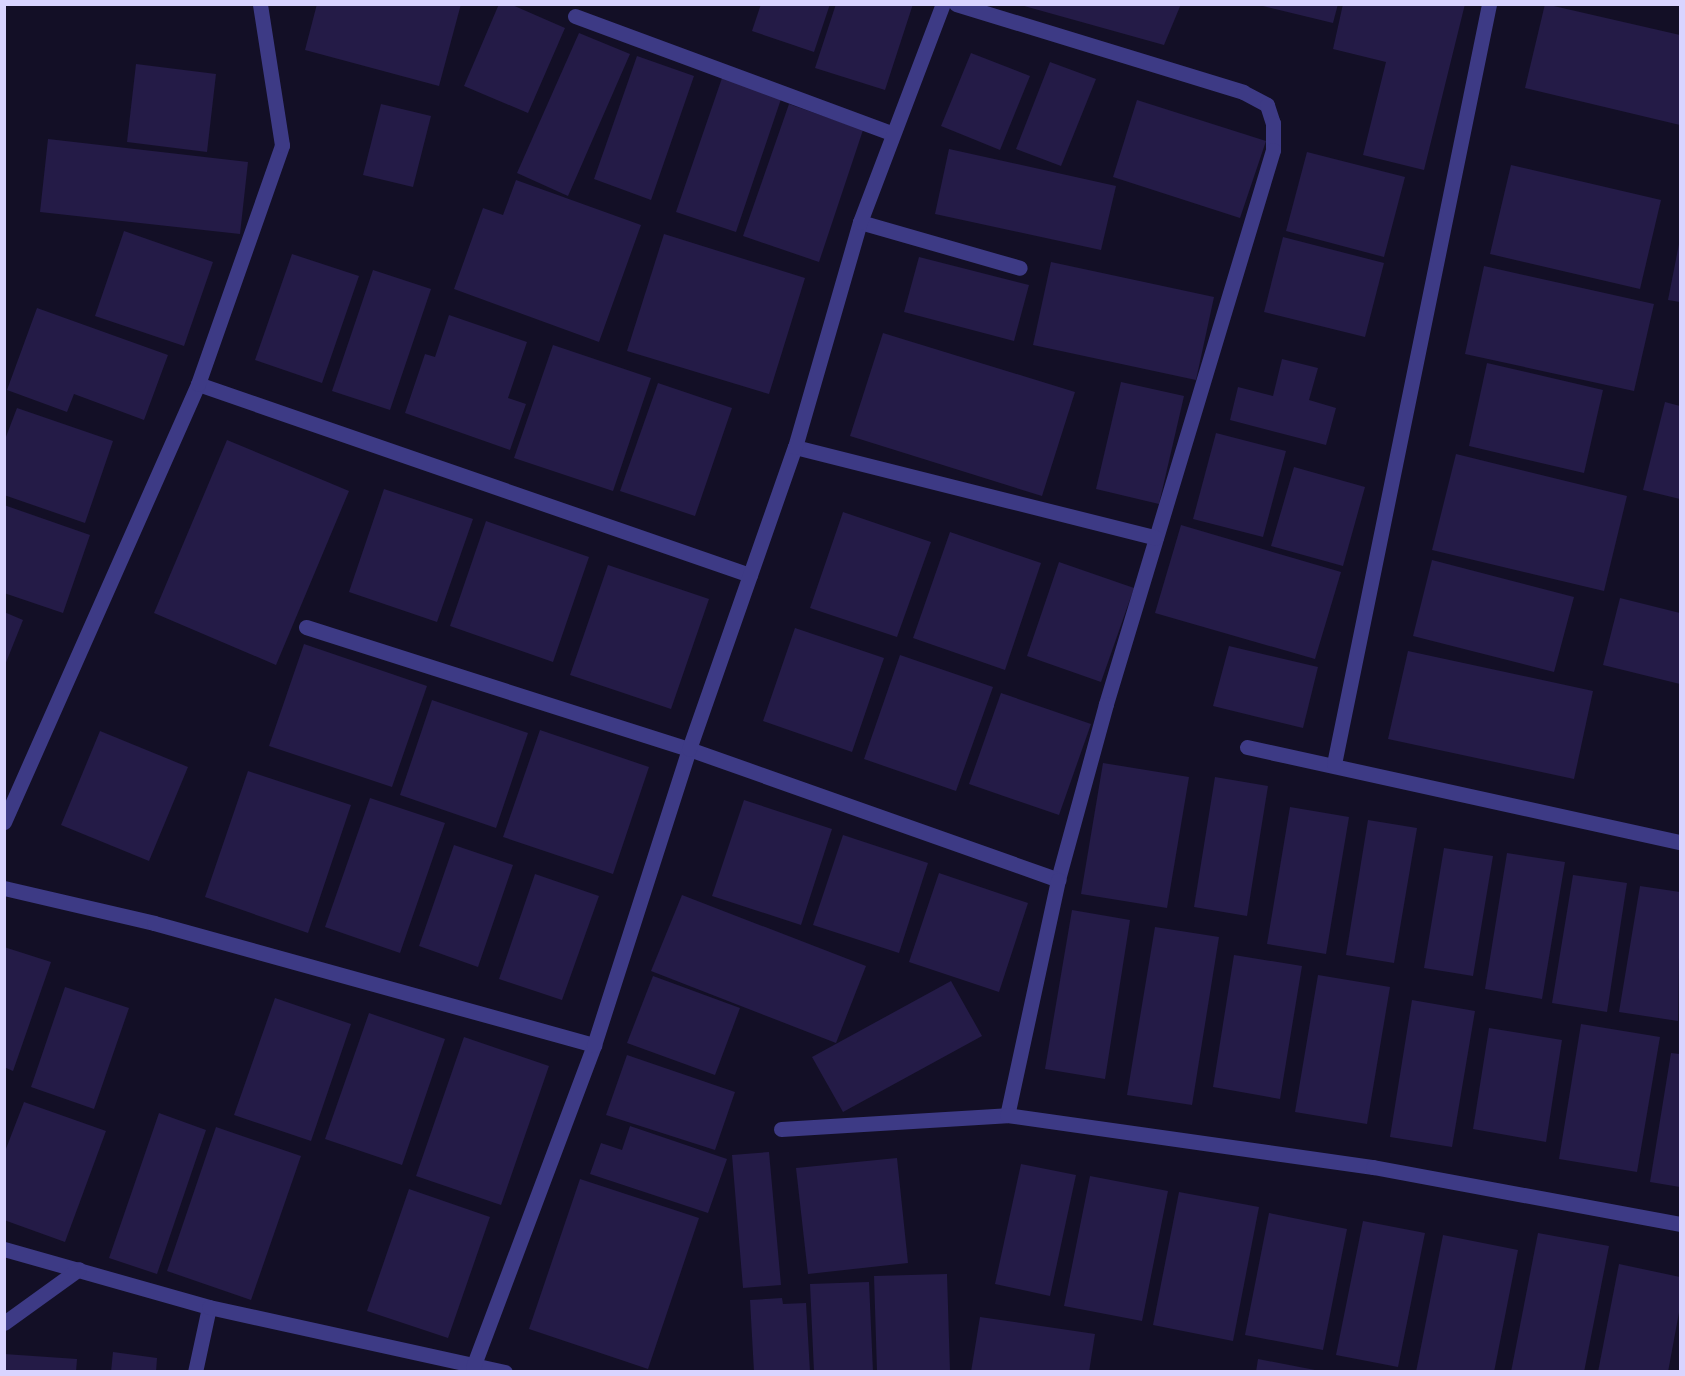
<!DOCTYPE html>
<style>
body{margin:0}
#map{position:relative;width:1685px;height:1376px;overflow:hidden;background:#130f26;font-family:Manrope,sans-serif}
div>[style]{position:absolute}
.building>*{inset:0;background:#241b47}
.service>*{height:15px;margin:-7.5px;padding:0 7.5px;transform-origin:7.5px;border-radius:7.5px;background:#3d3a85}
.minor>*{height:15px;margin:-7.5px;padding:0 7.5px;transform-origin:7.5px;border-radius:7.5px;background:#3d3a85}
span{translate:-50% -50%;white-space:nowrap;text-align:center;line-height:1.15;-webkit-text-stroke:4.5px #130f26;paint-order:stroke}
.frame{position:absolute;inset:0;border:6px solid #d9d4ff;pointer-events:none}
</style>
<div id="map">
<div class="building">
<i style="clip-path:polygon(317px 4px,461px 4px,439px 86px,305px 50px)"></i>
<i style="clip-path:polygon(499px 4px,510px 4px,565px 28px,528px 113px,464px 86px)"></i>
<i style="clip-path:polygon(761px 4px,830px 4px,814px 52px,752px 31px)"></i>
<i style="clip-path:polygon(836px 4px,913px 4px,885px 90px,815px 68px)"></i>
<i style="clip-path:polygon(1017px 4px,1181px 4px,1164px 45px)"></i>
<i style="clip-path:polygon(1255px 4px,1338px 4px,1333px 23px)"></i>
<i style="clip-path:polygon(1343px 4px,1465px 4px,1424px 170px,1363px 155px,1386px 62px,1333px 49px)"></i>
<i style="clip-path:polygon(1545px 4px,1680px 35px,1680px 125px,1525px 88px)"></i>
<i style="clip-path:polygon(579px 33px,630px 54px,568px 196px,517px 173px)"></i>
<i style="clip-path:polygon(971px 53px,1030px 76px,1000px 150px,941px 126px)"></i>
<i style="clip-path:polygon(637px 56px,694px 76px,651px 200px,594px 179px)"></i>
<i style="clip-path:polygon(1050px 62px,1096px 79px,1061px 166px,1016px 149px)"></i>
<i style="clip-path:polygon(136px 64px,216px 74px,207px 152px,127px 142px)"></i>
<i style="clip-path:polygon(722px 78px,781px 99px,736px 232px,676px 212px)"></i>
<i style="clip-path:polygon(1137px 100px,1266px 141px,1240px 218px,1113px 177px)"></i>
<i style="clip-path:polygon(381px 104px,431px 116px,413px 187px,363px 175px)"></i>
<i style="clip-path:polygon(789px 104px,863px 130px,819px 262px,743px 236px)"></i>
<i style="clip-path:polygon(48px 139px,248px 162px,240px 234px,40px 212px)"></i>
<i style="clip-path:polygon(949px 149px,1116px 186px,1101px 250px,935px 214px)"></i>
<i style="clip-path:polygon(1307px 152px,1405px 177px,1384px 257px,1286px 231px)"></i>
<i style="clip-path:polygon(1511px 165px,1661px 200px,1640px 289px,1490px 254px)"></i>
<i style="clip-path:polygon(516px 180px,641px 225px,599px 342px,454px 289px,483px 208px,503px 215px)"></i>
<i style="clip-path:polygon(124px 231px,213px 262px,184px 346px,95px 316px)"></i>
<i style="clip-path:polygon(664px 234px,805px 278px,769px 394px,627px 351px)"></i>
<i style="clip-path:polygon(1283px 237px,1384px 263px,1365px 337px,1264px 312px)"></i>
<i style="clip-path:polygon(1680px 239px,1680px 302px,1668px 300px)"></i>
<i style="clip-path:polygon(292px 254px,359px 276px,322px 383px,255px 360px)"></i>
<i style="clip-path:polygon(919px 257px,1029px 285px,1014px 341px,904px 312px)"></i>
<i style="clip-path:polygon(1051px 262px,1214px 297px,1196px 380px,1033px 345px)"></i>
<i style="clip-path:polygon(1484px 266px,1654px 304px,1634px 391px,1465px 354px)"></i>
<i style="clip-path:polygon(373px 270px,431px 289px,390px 410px,332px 391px)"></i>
<i style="clip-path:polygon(37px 308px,168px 355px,144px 420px,74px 394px,67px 412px,7px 390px)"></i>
<i style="clip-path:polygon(449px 315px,527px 342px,508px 398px,526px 404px,510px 450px,405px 413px,425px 354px,435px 357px)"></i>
<i style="clip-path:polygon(883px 333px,1075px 392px,1042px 496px,850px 436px)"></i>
<i style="clip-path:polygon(553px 345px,651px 378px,613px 491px,514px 458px)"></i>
<i style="clip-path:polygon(1282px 359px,1318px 368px,1309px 400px,1336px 408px,1326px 445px,1230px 420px,1238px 387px,1273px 396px)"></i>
<i style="clip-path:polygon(1487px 363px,1603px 390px,1584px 473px,1469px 446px)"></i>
<i style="clip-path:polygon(1121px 382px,1184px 396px,1159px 504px,1096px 489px)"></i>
<i style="clip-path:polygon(658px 383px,732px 408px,695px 516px,620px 491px)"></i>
<i style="clip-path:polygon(1665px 402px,1680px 406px,1680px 499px,1643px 490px)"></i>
<i style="clip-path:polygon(17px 408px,113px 441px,85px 523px,4px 495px,4px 442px)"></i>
<i style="clip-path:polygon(1216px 433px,1286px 451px,1263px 537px,1193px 519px)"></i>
<i style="clip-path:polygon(227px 440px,349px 491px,276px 665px,154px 613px)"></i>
<i style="clip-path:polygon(1456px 454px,1627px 496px,1604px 591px,1432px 550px)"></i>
<i style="clip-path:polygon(1294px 467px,1365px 487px,1343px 566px,1271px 546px)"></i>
<i style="clip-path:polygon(384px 489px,473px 519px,437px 622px,349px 592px)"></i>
<i style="clip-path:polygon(4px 505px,90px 535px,63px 613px,4px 593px)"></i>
<i style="clip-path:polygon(843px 512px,931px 542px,897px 637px,810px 608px)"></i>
<i style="clip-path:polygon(486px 521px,589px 557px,553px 662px,450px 626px)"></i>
<i style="clip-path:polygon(1181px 525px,1341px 572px,1315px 659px,1155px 613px)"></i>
<i style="clip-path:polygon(950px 532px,1041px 563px,1005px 670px,913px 638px)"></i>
<i style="clip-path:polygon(1432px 560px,1574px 597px,1554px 672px,1413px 636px)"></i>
<i style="clip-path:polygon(1059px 562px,1134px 588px,1101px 682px,1027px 656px)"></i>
<i style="clip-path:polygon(608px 565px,709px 599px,671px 709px,570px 675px)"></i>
<i style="clip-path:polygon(1620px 598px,1680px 613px,1680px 684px,1603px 665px)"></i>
<i style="clip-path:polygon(4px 612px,23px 620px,5px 665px,4px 665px)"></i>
<i style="clip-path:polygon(795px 628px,884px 658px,852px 752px,763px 721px)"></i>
<i style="clip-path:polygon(304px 644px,427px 686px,392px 787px,269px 746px)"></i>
<i style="clip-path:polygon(1229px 646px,1318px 667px,1303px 728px,1213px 706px)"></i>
<i style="clip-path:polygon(1408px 651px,1593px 691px,1574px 779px,1388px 739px)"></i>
<i style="clip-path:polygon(900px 655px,993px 687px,956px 791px,864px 759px)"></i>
<i style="clip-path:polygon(1001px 693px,1091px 724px,1059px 815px,969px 784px)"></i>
<i style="clip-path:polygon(432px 700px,528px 733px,496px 828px,400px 795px)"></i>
<i style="clip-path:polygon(540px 730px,649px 767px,613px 874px,503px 837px)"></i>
<i style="clip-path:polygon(100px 731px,188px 767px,149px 861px,61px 825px)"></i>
<i style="clip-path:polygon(1103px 763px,1189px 777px,1167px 908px,1081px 894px)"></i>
<i style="clip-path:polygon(248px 771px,351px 805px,308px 933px,205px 897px)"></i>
<i style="clip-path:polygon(1215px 777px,1268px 786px,1247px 916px,1194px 907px)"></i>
<i style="clip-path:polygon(370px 798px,445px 823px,400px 953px,325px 927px)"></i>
<i style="clip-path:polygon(744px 800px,832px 829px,801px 925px,712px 896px)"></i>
<i style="clip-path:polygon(1290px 807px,1349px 817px,1326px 954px,1267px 944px)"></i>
<i style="clip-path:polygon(1368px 820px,1417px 828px,1394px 963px,1346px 955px)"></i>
<i style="clip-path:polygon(843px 835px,928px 863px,899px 953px,813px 925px)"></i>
<i style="clip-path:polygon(454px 845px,513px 865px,478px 967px,419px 946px)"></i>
<i style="clip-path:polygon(1444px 848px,1493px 856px,1473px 976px,1424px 968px)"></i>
<i style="clip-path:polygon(1507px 853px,1565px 862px,1542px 999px,1485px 989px)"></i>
<i style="clip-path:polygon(939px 873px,1028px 903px,999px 992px,909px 962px)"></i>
<i style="clip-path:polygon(535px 874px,599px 896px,562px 1000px,499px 979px)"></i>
<i style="clip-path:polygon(1573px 875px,1627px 883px,1607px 1012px,1552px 1003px)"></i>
<i style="clip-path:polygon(1640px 886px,1680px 892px,1678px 1021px,1619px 1012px)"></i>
<i style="clip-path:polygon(682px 895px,866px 966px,836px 1043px,651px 971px)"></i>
<i style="clip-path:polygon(1072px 910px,1130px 920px,1105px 1079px,1045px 1069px)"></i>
<i style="clip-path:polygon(1155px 927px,1219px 937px,1192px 1105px,1127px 1095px)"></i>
<i style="clip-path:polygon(4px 947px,51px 962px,13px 1071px,4px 1067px)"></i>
<i style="clip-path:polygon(1234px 955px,1302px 966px,1280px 1099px,1213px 1087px)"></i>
<i style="clip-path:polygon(1318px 975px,1390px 987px,1367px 1124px,1295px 1112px)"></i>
<i style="clip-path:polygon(653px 976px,740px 1008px,715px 1075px,627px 1043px)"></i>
<i style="clip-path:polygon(951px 981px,982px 1036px,843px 1112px,812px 1057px)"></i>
<i style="clip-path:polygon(65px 987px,129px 1008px,94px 1109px,31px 1087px)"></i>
<i style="clip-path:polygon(275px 998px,351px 1024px,311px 1141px,234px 1115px)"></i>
<i style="clip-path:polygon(1412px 1000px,1475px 1011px,1452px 1147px,1390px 1137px)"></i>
<i style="clip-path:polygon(369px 1013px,445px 1039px,402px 1165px,325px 1139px)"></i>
<i style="clip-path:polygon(1581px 1024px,1660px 1037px,1637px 1172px,1559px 1159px)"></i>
<i style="clip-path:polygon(1489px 1028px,1562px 1040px,1546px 1142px,1473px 1129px)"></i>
<i style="clip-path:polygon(464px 1037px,549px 1066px,501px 1205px,416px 1176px)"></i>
<i style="clip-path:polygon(1671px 1053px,1680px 1054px,1680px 1187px,1650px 1182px)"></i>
<i style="clip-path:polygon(627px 1055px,735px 1092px,715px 1150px,606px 1115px)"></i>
<i style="clip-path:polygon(24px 1102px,106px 1131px,65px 1242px,4px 1220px,4px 1154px)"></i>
<i style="clip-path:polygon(159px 1113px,206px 1130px,157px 1274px,109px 1258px)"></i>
<i style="clip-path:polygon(630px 1126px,727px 1159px,708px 1213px,590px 1174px,601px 1143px,622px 1150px)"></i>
<i style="clip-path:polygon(216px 1127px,301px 1156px,251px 1300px,167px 1271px)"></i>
<i style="clip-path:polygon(769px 1152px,781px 1285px,743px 1288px,732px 1155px)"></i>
<i style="clip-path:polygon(897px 1158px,908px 1263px,808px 1274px,796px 1168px)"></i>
<i style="clip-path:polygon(1021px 1164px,1076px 1175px,1050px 1296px,995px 1284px)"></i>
<i style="clip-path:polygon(1090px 1176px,1168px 1191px,1142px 1321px,1064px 1306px)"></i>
<i style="clip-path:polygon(580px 1179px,699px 1218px,648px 1369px,529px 1329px)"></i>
<i style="clip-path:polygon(409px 1189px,490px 1217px,448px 1338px,367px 1311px)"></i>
<i style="clip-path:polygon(1179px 1192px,1259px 1207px,1233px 1341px,1153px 1325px)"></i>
<i style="clip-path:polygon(1269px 1213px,1347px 1229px,1323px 1350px,1245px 1335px)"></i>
<i style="clip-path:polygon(1363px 1221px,1425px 1233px,1398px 1367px,1336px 1355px)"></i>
<i style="clip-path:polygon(1538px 1233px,1609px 1246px,1584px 1372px,1511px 1372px)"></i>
<i style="clip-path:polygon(1443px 1235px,1518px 1250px,1494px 1372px,1416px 1372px)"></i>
<i style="clip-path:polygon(1619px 1264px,1680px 1277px,1680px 1307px,1668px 1372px,1598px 1372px)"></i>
<i style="clip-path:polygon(947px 1274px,950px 1372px,877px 1372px,874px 1276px)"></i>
<i style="clip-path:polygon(869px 1282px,873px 1372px,814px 1372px,810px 1284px)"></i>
<i style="clip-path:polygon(782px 1298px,783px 1304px,806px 1303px,810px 1372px,754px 1372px,750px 1300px)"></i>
<i style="clip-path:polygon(980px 1317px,1095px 1334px,1089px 1372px,971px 1372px)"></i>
<i style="clip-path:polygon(113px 1352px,157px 1358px,156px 1372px,111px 1372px)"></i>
<i style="clip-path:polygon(4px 1354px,77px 1359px,76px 1372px,4px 1372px)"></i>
<i style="clip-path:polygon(1258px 1359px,1315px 1370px,1315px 1372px,1256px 1372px)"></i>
</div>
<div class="service">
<i style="left:195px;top:1372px;width:66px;rotate:-77.8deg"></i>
</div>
<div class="minor">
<i style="left:956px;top:4px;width:300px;rotate:17deg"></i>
<i style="left:1243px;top:92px;width:27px;rotate:28deg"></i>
<i style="left:1267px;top:105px;width:19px;rotate:72deg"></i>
<i style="left:1273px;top:123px;width:27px;rotate:90deg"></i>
<i style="left:1273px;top:150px;width:579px;rotate:106.78deg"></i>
<i style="left:1106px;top:704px;width:182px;rotate:105.3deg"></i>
<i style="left:575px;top:16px;width:337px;rotate:20.3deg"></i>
<i style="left:860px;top:222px;width:166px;rotate:16deg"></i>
<i style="left:198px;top:384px;width:584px;rotate:19.09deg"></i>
<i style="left:795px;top:447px;width:372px;rotate:14.1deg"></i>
<i style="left:306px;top:627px;width:402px;rotate:17.7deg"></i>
<i style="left:689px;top:749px;width:392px;rotate:19.5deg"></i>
<i style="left:1058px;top:880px;width:240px;rotate:102.2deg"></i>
<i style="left:1247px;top:747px;width:443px;rotate:12.4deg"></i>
<i style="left:1334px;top:764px;width:776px;rotate:-78.47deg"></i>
<i style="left:4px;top:822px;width:479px;rotate:-66.1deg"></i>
<i style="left:198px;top:384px;width:253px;rotate:-70.6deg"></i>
<i style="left:282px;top:145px;width:143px;rotate:-98.9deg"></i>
<i style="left:4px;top:888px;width:154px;rotate:13.1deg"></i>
<i style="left:154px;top:923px;width:457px;rotate:15.5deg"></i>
<i style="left:781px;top:1129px;width:226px;rotate:-3.5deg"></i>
<i style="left:1007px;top:1115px;width:370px;rotate:8.1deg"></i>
<i style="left:1373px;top:1167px;width:312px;rotate:10.5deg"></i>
<i style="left:4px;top:1249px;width:213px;rotate:15.8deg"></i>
<i style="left:209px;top:1307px;width:303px;rotate:12.4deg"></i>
<i style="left:4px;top:1323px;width:92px;rotate:-35.8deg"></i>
<i style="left:473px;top:1367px;width:344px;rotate:-69.4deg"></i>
<i style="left:594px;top:1045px;width:311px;rotate:-72.2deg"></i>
<i style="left:689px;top:749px;width:320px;rotate:-70.7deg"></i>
<i style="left:795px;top:447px;width:234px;rotate:-73.9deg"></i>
<i style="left:860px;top:222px;width:233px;rotate:-69.2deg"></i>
</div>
<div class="frame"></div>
</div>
